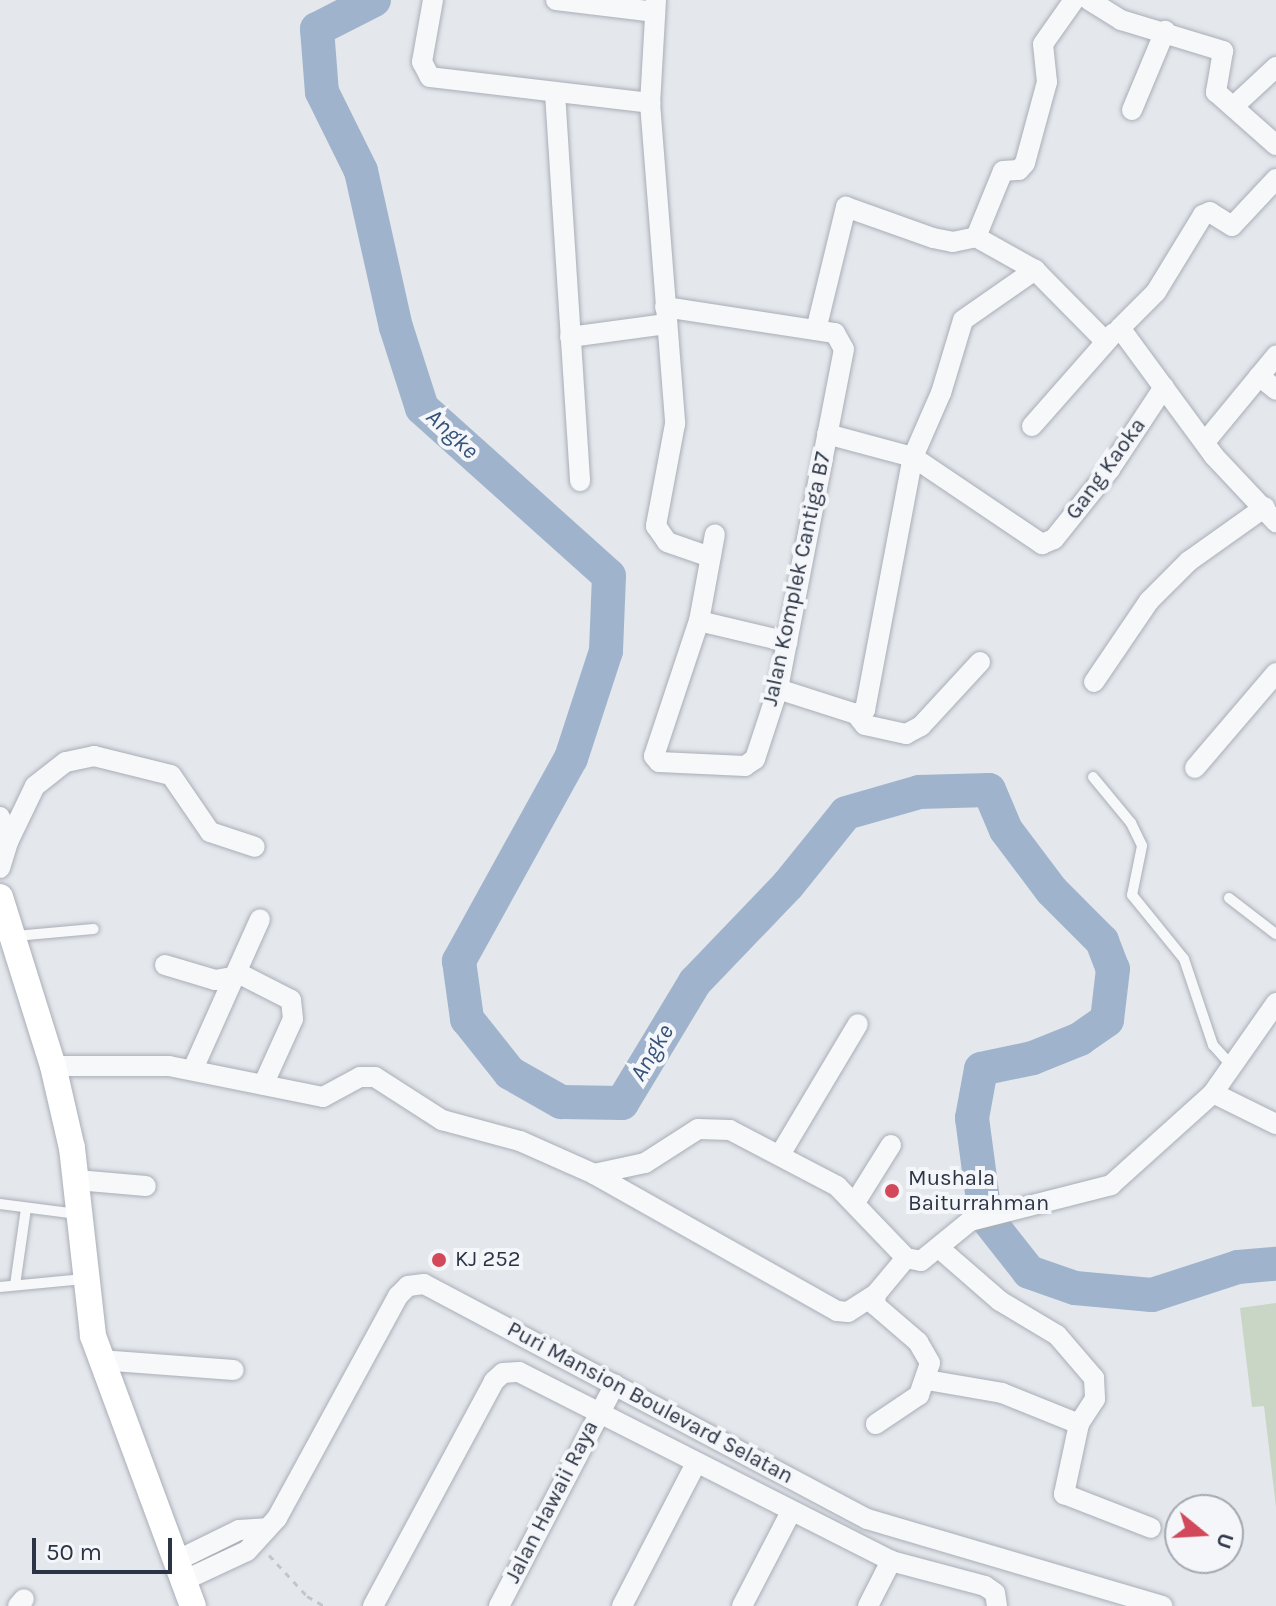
<!DOCTYPE html>
<style>
body{margin:0}
#map{position:relative;width:1276px;height:1606px;overflow:hidden;background:#e4e7ec;font-family:Karla,sans-serif}
div>[style]{position:absolute}
.green>*{inset:0;background:#c9d6c5}
.river>*{height:34px;margin:-17px;padding:0 17px;transform-origin:17px;border-radius:17px;background:#9fb4cc}
.path>*{height:3px;margin-top:-1.5px;transform-origin:0;background:repeating-linear-gradient(90deg,#c2c5cb 0 6px,transparent 0 12px)}
.roads{filter:drop-shadow(0 0 2px #a9aeb7) drop-shadow(0 0 2px #a9aeb7)}
.lane>*{height:10px;margin:-5px;padding:0 5px;transform-origin:5px;border-radius:5px;background:#f7f8fa}
.street>*{height:20px;margin:-10px;padding:0 10px;transform-origin:10px;border-radius:10px;background:#f7f8fa}
.secondary>*{height:26px;margin:-13px;padding:0 13px;transform-origin:13px;border-radius:13px;background:#fff}
.dots>*{width:22px;height:22px;translate:-50% -50%;box-sizing:border-box;border:4px solid #f4f6f9;border-radius:50%}
span{translate:-50% -50%;white-space:nowrap;text-align:center;line-height:1.15;-webkit-text-stroke:8px #f4f6f9;paint-order:stroke}
.street-label{font-size:22px;color:#2b3445}
.poi-label{font-size:22px;color:#2b3445}
.left{translate:0 -50%;text-align:left}
.water-label{font-size:24px;color:#34527a;font-style:italic}
.north{position:absolute;left:1164px;top:1494px;width:80px;height:80px;box-sizing:border-box;background:#f4f6f9;border:2px solid #a4a8b1;border-radius:50%;rotate:108deg;font-size:22px;font-weight:700;line-height:32px;text-align:center;color:#2b3445}
.north::after{content:'';display:block;margin:auto;width:28px;height:36px;background:#d1495b;clip-path:polygon(50% 0,100% 100%,50% 72%,0 100%)}
.scale{position:absolute;left:32px;top:1538px;width:140px;height:36px;box-sizing:border-box;border:4px solid #2b3445;border-top:0;padding-left:10px;font-size:24px;line-height:28px;white-space:nowrap;color:#2b3445;-webkit-text-stroke:6px #f4f6f9;paint-order:stroke}
</style>
<div id="map">
<div class="green">
<i style="clip-path:polygon(1276px 1303px,1276px 1507px,1264px 1406px,1252px 1407px,1240px 1308px)"></i>
</div>
<div class="river">
<i style="left:374px;top:0;width:64px;rotate:153deg"></i>
<i style="left:317px;top:29px;width:63px;rotate:85.5deg"></i>
<i style="left:322px;top:92px;width:88px;rotate:63.7deg"></i>
<i style="left:361px;top:171px;width:160px;rotate:77.4deg"></i>
<i style="left:396px;top:327px;width:85px;rotate:72.2deg"></i>
<i style="left:422px;top:408px;width:251px;rotate:41.9deg"></i>
<i style="left:609px;top:576px;width:75px;rotate:92.3deg"></i>
<i style="left:606px;top:651px;width:113px;rotate:108.1deg"></i>
<i style="left:571px;top:758px;width:232px;rotate:118.9deg"></i>
<i style="left:459px;top:961px;width:59px;rotate:82.1deg"></i>
<i style="left:467px;top:1019px;width:69px;rotate:51.5deg"></i>
<i style="left:510px;top:1073px;width:59px;rotate:29.6deg"></i>
<i style="left:561px;top:1102px;width:61px;rotate:0.9deg"></i>
<i style="left:622px;top:1103px;width:141px;rotate:-58.9deg"></i>
<i style="left:695px;top:982px;width:134px;rotate:-46.2deg"></i>
<i style="left:788px;top:885px;width:92px;rotate:-51.1deg"></i>
<i style="left:846px;top:813px;width:76px;rotate:-16deg"></i>
<i style="left:919px;top:792px;width:70px;rotate:-1.6deg"></i>
<i style="left:989px;top:790px;width:43px;rotate:67deg"></i>
<i style="left:1006px;top:830px;width:76px;rotate:53deg"></i>
<i style="left:1052px;top:891px;width:71px;rotate:45deg"></i>
<i style="left:1102px;top:941px;width:30px;rotate:69deg"></i>
<i style="left:1113px;top:969px;width:51px;rotate:96.7deg"></i>
<i style="left:1107px;top:1020px;width:33px;rotate:145deg"></i>
<i style="left:1080px;top:1039px;width:51px;rotate:158deg"></i>
<i style="left:1033px;top:1058px;width:53px;rotate:168.1deg"></i>
<i style="left:981px;top:1069px;width:50px;rotate:100.4deg"></i>
<i style="left:972px;top:1118px;width:99px;rotate:82.4deg"></i>
<i style="left:985px;top:1216px;width:71px;rotate:51.8deg"></i>
<i style="left:1029px;top:1272px;width:49px;rotate:19.2deg"></i>
<i style="left:1075px;top:1288px;width:77px;rotate:5.2deg"></i>
<i style="left:1152px;top:1295px;width:90px;rotate:-18deg"></i>
<i style="left:1238px;top:1267px;width:38px;rotate:-5deg"></i>
</div>
<div class="path">
<i style="left:269px;top:1555px;width:56px;rotate:47.2deg"></i>
<i style="left:307px;top:1596px;width:20px;rotate:30deg"></i>
</div>
<div class="roads">
<div class="lane">
<i style="left:1093px;top:777px;width:60px;rotate:50.4deg"></i>
<i style="left:1131px;top:823px;width:25px;rotate:64deg"></i>
<i style="left:1142px;top:846px;width:50px;rotate:101.5deg"></i>
<i style="left:1132px;top:895px;width:82px;rotate:50.9deg"></i>
<i style="left:1184px;top:959px;width:91px;rotate:71.4deg"></i>
<i style="left:1213px;top:1045px;width:27px;rotate:48deg"></i>
<i style="left:1229px;top:898px;width:59px;rotate:37.5deg"></i>
<i style="left:15px;top:936px;width:79px;rotate:-5.1deg"></i>
<i style="left:0;top:1204px;width:78px;rotate:7.4deg"></i>
<i style="left:15px;top:1285px;width:77px;rotate:-81.8deg"></i>
<i style="left:0;top:1287px;width:84px;rotate:-5.4deg"></i>
</div>
<div class="street">
<i style="left:433px;top:0;width:63px;rotate:100.1deg"></i>
<i style="left:422px;top:62px;width:17px;rotate:62deg"></i>
<i style="left:430px;top:77px;width:222px;rotate:6.7deg"></i>
<i style="left:556px;top:0;width:100px;rotate:6.9deg"></i>
<i style="left:656px;top:0;width:103px;rotate:93.3deg"></i>
<i style="left:650px;top:103px;width:322px;rotate:85.5deg"></i>
<i style="left:675px;top:424px;width:104px;rotate:100.6deg"></i>
<i style="left:656px;top:526px;width:19px;rotate:55deg"></i>
<i style="left:667px;top:542px;width:46px;rotate:19.2deg"></i>
<i style="left:1089px;top:0;width:38px;rotate:32deg"></i>
<i style="left:1121px;top:20px;width:107px;rotate:16.9deg"></i>
<i style="left:1223px;top:51px;width:42px;rotate:99.7deg"></i>
<i style="left:1216px;top:92px;width:80px;rotate:41.5deg"></i>
<i style="left:555px;top:93px;width:389px;rotate:86.3deg"></i>
<i style="left:1233px;top:107px;width:59px;rotate:-42.9deg"></i>
<i style="left:1132px;top:110px;width:86px;rotate:-67.3deg"></i>
<i style="left:1276px;top:179px;width:64px;rotate:133.1deg"></i>
<i style="left:1232px;top:226px;width:26px;rotate:-148deg"></i>
<i style="left:1210px;top:212px;width:8px;rotate:157deg"></i>
<i style="left:1203px;top:215px;width:90px;rotate:121.4deg"></i>
<i style="left:1156px;top:292px;width:51px;rotate:135deg"></i>
<i style="left:1120px;top:328px;width:159px;rotate:53.7deg"></i>
<i style="left:1214px;top:456px;width:91px;rotate:46.8deg"></i>
<i style="left:976px;top:237px;width:68px;rotate:29.2deg"></i>
<i style="left:1035px;top:270px;width:98px;rotate:45.4deg"></i>
<i style="left:665px;top:307px;width:172px;rotate:8.7deg"></i>
<i style="left:835px;top:333px;width:18px;rotate:61deg"></i>
<i style="left:844px;top:349px;width:346px;rotate:101deg"></i>
<i style="left:778px;top:689px;width:74px;rotate:108.2deg"></i>
<i style="left:755px;top:759px;width:12px;rotate:145deg"></i>
<i style="left:745px;top:766px;width:86px;rotate:-177.3deg"></i>
<i style="left:659px;top:762px;width:8px;rotate:-130deg"></i>
<i style="left:654px;top:756px;width:142px;rotate:-71.6deg"></i>
<i style="left:699px;top:621px;width:88px;rotate:-79.6deg"></i>
<i style="left:816px;top:330px;width:127px;rotate:-76.3deg"></i>
<i style="left:846px;top:207px;width:92px;rotate:19.6deg"></i>
<i style="left:933px;top:238px;width:20px;rotate:11deg"></i>
<i style="left:953px;top:242px;width:24px;rotate:-12deg"></i>
<i style="left:976px;top:237px;width:71px;rotate:-67.8deg"></i>
<i style="left:1003px;top:171px;width:16px;rotate:-4deg"></i>
<i style="left:1019px;top:170px;width:9px;rotate:-49deg"></i>
<i style="left:1025px;top:163px;width:84px;rotate:-74.8deg"></i>
<i style="left:1047px;top:82px;width:38px;rotate:-96deg"></i>
<i style="left:1043px;top:44px;width:54px;rotate:-54.8deg"></i>
<i style="left:570px;top:337px;width:97px;rotate:-7.7deg"></i>
<i style="left:1259px;top:376px;width:22px;rotate:39deg"></i>
<i style="left:1032px;top:426px;width:124px;rotate:-48.6deg"></i>
<i style="left:827px;top:434px;width:89px;rotate:15deg"></i>
<i style="left:913px;top:457px;width:70px;rotate:-66.4deg"></i>
<i style="left:941px;top:393px;width:76px;rotate:-73.2deg"></i>
<i style="left:963px;top:320px;width:88px;rotate:-34.8deg"></i>
<i style="left:1205px;top:442px;width:112px;rotate:-50.5deg"></i>
<i style="left:699px;top:621px;width:91px;rotate:13.3deg"></i>
<i style="left:1094px;top:682px;width:98px;rotate:-55.8deg"></i>
<i style="left:1149px;top:601px;width:57px;rotate:-45deg"></i>
<i style="left:1189px;top:561px;width:93px;rotate:-35.4deg"></i>
<i style="left:778px;top:689px;width:82px;rotate:17.8deg"></i>
<i style="left:856px;top:714px;width:10px;rotate:-24deg"></i>
<i style="left:865px;top:710px;width:258px;rotate:-79.3deg"></i>
<i style="left:913px;top:457px;width:156px;rotate:34deg"></i>
<i style="left:1042px;top:544px;width:13px;rotate:-23deg"></i>
<i style="left:1054px;top:539px;width:90px;rotate:-51.3deg"></i>
<i style="left:1110px;top:469px;width:98px;rotate:-56.6deg"></i>
<i style="left:856px;top:714px;width:14px;rotate:51deg"></i>
<i style="left:865px;top:725px;width:42px;rotate:12.4deg"></i>
<i style="left:906px;top:734px;width:17px;rotate:-28deg"></i>
<i style="left:921px;top:726px;width:87px;rotate:-47.3deg"></i>
<i style="left:1195px;top:768px;width:125px;rotate:-49.5deg"></i>
<i style="left:0;top:817px;width:26px;rotate:72deg"></i>
<i style="left:8px;top:842px;width:27px;rotate:107deg"></i>
<i style="left:8px;top:842px;width:62px;rotate:-64.3deg"></i>
<i style="left:35px;top:786px;width:39px;rotate:-38deg"></i>
<i style="left:66px;top:762px;width:29px;rotate:-12deg"></i>
<i style="left:94px;top:756px;width:79px;rotate:13.9deg"></i>
<i style="left:171px;top:775px;width:69px;rotate:55.6deg"></i>
<i style="left:210px;top:832px;width:47px;rotate:18.4deg"></i>
<i style="left:165px;top:965px;width:52px;rotate:16.7deg"></i>
<i style="left:215px;top:980px;width:27px;rotate:-10deg"></i>
<i style="left:242px;top:975px;width:55px;rotate:27deg"></i>
<i style="left:291px;top:1000px;width:19px;rotate:84deg"></i>
<i style="left:293px;top:1019px;width:72px;rotate:114.4deg"></i>
<i style="left:53px;top:1066px;width:116px"></i>
<i style="left:169px;top:1066px;width:157px;rotate:11.4deg"></i>
<i style="left:323px;top:1097px;width:42px;rotate:-28.4deg"></i>
<i style="left:360px;top:1077px;width:15px"></i>
<i style="left:375px;top:1077px;width:80px;rotate:32.7deg"></i>
<i style="left:442px;top:1120px;width:81px;rotate:15.1deg"></i>
<i style="left:520px;top:1141px;width:81px;rotate:24deg"></i>
<i style="left:594px;top:1174px;width:52px;rotate:-12.2deg"></i>
<i style="left:645px;top:1163px;width:63px;rotate:-32.7deg"></i>
<i style="left:698px;top:1129px;width:32px;rotate:2deg"></i>
<i style="left:730px;top:1130px;width:121px;rotate:27.6deg"></i>
<i style="left:837px;top:1186px;width:100px;rotate:46.2deg"></i>
<i style="left:906px;top:1258px;width:15px;rotate:11deg"></i>
<i style="left:921px;top:1261px;width:63px;rotate:-39.2deg"></i>
<i style="left:970px;top:1221px;width:146px;rotate:-14.3deg"></i>
<i style="left:1111px;top:1185px;width:137px;rotate:-42deg"></i>
<i style="left:1213px;top:1093px;width:110px;rotate:-55deg"></i>
<i style="left:193px;top:1069px;width:164px;rotate:-65.9deg"></i>
<i style="left:1213px;top:1093px;width:70px;rotate:26.2deg"></i>
<i style="left:781px;top:1153px;width:150px;rotate:-59.2deg"></i>
<i style="left:594px;top:1174px;width:279px;rotate:29.4deg"></i>
<i style="left:837px;top:1311px;width:11px;rotate:5deg"></i>
<i style="left:848px;top:1312px;width:33px;rotate:-33deg"></i>
<i style="left:876px;top:1294px;width:47px;rotate:-50.2deg"></i>
<i style="left:77px;top:1180px;width:69px;rotate:5deg"></i>
<i style="left:856px;top:1201px;width:66px;rotate:-58deg"></i>
<i style="left:939px;top:1248px;width:81px;rotate:41deg"></i>
<i style="left:1000px;top:1301px;width:66px;rotate:30.8deg"></i>
<i style="left:1057px;top:1335px;width:57px;rotate:49.3deg"></i>
<i style="left:1094px;top:1378px;width:21px;rotate:87deg"></i>
<i style="left:1095px;top:1399px;width:30px;rotate:123deg"></i>
<i style="left:1079px;top:1424px;width:72px;rotate:102.1deg"></i>
<i style="left:1064px;top:1494px;width:93px;rotate:21.3deg"></i>
<i style="left:876px;top:1294px;width:11px;rotate:95deg"></i>
<i style="left:875px;top:1305px;width:57px;rotate:40.7deg"></i>
<i style="left:918px;top:1342px;width:24px;rotate:60deg"></i>
<i style="left:930px;top:1363px;width:34px;rotate:109deg"></i>
<i style="left:919px;top:1395px;width:52px;rotate:146deg"></i>
<i style="left:100px;top:1360px;width:134px;rotate:4.3deg"></i>
<i style="left:927px;top:1380px;width:76px;rotate:9.8deg"></i>
<i style="left:1002px;top:1393px;width:83px;rotate:21.9deg"></i>
<i style="left:178px;top:1560px;width:68px;rotate:-26.2deg"></i>
<i style="left:239px;top:1530px;width:27px;rotate:-4deg"></i>
<i style="left:185px;top:1580px;width:68px;rotate:-25.1deg"></i>
<i style="left:247px;top:1551px;width:45px;rotate:-47.7deg"></i>
<i style="left:277px;top:1518px;width:253px;rotate:-61.4deg"></i>
<i style="left:398px;top:1296px;width:14px;rotate:-45deg"></i>
<i style="left:408px;top:1286px;width:16px;rotate:-7deg"></i>
<i style="left:424px;top:1284px;width:501px;rotate:27.94deg"></i>
<i style="left:867px;top:1519px;width:308px;rotate:16.4deg"></i>
<i style="left:18px;top:1606px;width:9px;rotate:-49deg"></i>
<i style="left:373px;top:1606px;width:255px;rotate:-61.7deg"></i>
<i style="left:494px;top:1381px;width:12px;rotate:-42deg"></i>
<i style="left:503px;top:1373px;width:16px;rotate:-4deg"></i>
<i style="left:519px;top:1372px;width:417px;rotate:26.9deg"></i>
<i style="left:891px;top:1561px;width:97px;rotate:14.9deg"></i>
<i style="left:985px;top:1586px;width:12px;rotate:35deg"></i>
<i style="left:995px;top:1593px;width:13px;rotate:81deg"></i>
<i style="left:499px;top:1606px;width:250px;rotate:-62.4deg"></i>
<i style="left:622px;top:1606px;width:161px;rotate:-62.6deg"></i>
<i style="left:742px;top:1606px;width:106px;rotate:-62.5deg"></i>
<i style="left:868px;top:1606px;width:51px;rotate:-62.9deg"></i>
</div>
<div class="secondary">
<i style="left:0;top:897px;width:177px;rotate:72.6deg"></i>
<i style="left:53px;top:1066px;width:84px;rotate:77deg"></i>
<i style="left:72px;top:1148px;width:189px;rotate:83.6deg"></i>
<i style="left:93px;top:1336px;width:288px;rotate:69.7deg"></i>
</div>
</div>
<div class="dots">
<i style="left:892px;top:1191px;background:#d1495b"></i>
<i style="left:439px;top:1260px;background:#d1495b"></i>
</div>
<div class="street-label">
<span style="left:1106px;top:469px;rotate:-54deg">Gang Kaoka</span>
<span style="left:797px;top:579px;rotate:-78deg">Jalan Komplek Cantiga B7</span>
<span style="left:650px;top:1403px;rotate:28deg">Puri Mansion Boulevard Selatan</span>
<span style="left:552px;top:1502px;rotate:-63deg">Jalan Hawaii Raya</span>
</div>
<div class="poi-label">
<span class="left" style="left:908px;top:1191px">Mushala<br>Baiturrahman</span>
<span class="left" style="left:455px;top:1260px">KJ 252</span>
</div>
<div class="water-label">
<span style="left:452px;top:434px;rotate:43deg">Angke</span>
<span style="left:652px;top:1053px;rotate:-59deg">Angke</span>
</div>
<div class="north">U</div>
<div class="scale">50 m</div>
</div>
